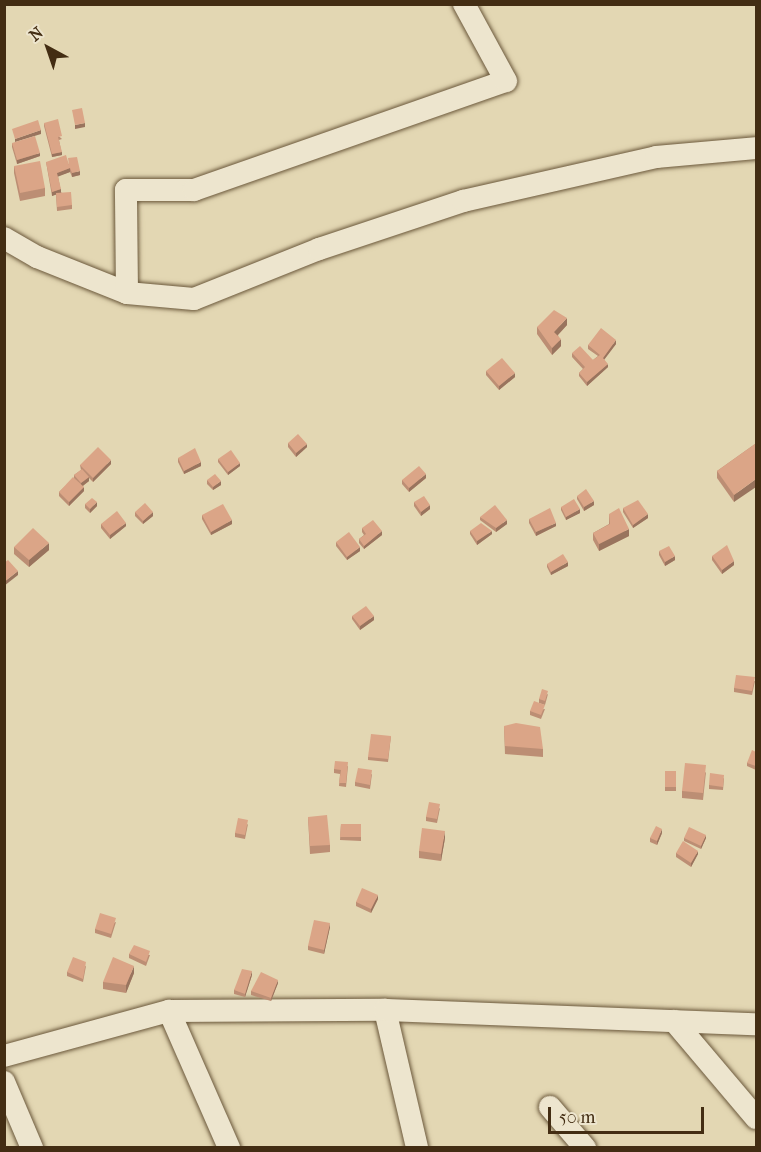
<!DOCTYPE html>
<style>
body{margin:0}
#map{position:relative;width:761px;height:1152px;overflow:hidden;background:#e3d7b3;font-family:"IM FELL French Canon",serif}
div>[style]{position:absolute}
.roads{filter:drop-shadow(0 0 2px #6b583b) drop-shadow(0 0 2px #6b583b)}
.street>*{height:22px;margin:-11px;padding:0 11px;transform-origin:11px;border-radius:11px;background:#ede5ce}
.wall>*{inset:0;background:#bc8e74}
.shaded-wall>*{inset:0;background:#99745e}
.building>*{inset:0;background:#dba587}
span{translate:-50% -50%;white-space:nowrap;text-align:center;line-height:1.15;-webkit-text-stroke:4.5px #ede5ce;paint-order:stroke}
.frame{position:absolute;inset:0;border:6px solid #432d13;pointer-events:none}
.north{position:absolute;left:18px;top:18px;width:60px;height:60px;-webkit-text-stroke:4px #ede5ce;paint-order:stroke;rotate:320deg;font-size:16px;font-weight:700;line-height:24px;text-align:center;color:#432d13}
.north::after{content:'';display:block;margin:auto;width:21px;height:27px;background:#432d13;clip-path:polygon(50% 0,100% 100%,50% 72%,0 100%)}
.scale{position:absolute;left:548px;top:1107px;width:156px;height:27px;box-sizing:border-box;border:3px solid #432d13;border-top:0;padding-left:8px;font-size:18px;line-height:21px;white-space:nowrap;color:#432d13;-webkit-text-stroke:4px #ede5ce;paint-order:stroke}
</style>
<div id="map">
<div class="roads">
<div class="street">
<i style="left:4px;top:238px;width:38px;rotate:30deg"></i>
<i style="left:37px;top:257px;width:97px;rotate:21.8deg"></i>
<i style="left:127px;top:293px;width:67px;rotate:5.1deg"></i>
<i style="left:194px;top:299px;width:135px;rotate:-21.8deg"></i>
<i style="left:319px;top:249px;width:152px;rotate:-18.4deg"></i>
<i style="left:463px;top:201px;width:198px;rotate:-12.8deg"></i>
<i style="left:656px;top:157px;width:100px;rotate:-5.1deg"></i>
<i style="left:127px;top:293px;width:103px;rotate:-90.6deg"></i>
<i style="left:126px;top:190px;width:68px"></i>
<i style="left:194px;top:190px;width:330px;rotate:-19.3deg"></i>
<i style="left:506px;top:81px;width:88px;rotate:-118.6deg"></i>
<i style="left:385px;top:1010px;width:142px;rotate:76.9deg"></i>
<i style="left:169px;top:1011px;width:150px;rotate:66.3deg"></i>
<i style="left:674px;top:1021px;width:127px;rotate:49.8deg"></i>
<i style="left:4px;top:1056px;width:171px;rotate:-15.3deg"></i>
<i style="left:169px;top:1011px;width:216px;rotate:-0.3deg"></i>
<i style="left:385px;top:1010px;width:371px;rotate:2.2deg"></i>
<i style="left:4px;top:1082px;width:72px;rotate:67deg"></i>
<i style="left:550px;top:1107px;width:54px;rotate:49.5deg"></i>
</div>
</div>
<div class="wall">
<i style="clip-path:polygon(44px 123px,62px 139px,59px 140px,62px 155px,52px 157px,44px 126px)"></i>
<i style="clip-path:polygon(12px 143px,40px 156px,17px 164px,12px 147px)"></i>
<i style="clip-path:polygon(46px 162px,69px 164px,80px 175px,72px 177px,70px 172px,58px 176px,61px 192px,72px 205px,72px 209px,57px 211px,56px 194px,52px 196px)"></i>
<i style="clip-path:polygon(14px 166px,45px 188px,45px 196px,20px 201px,14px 173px)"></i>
<i style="clip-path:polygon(567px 325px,558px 335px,561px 346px,552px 355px,537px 334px,537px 327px)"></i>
<i style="clip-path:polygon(616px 344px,604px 360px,608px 367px,587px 386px,579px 376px,579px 373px,583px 369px,572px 357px,572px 353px,593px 360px,598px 356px,588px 349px,588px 345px)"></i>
<i style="clip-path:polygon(486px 371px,515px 377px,499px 390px,486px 375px)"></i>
<i style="clip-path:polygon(288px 443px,307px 447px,296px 457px,288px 447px)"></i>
<i style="clip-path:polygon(755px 444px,734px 502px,717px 478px,717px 471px)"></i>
<i style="clip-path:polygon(178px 458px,201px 466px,184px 474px,178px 462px)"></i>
<i style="clip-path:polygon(218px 459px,240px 466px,228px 475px,218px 462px)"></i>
<i style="clip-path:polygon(111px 464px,93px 482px,89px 478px,89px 481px,83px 486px,84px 491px,69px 506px,59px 496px,59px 492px,74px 478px,74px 475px,81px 470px,80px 465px)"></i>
<i style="clip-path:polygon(426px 478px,409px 492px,402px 484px,402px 480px)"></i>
<i style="clip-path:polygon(207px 480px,221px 485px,213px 490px,207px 484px)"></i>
<i style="clip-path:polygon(577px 496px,594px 505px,584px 511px,577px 499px)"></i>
<i style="clip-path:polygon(414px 502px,430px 509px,421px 516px,414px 506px)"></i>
<i style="clip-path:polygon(85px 504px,97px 506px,90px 513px,85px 508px)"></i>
<i style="clip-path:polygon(561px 507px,580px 513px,566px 520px,561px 510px)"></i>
<i style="clip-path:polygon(623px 508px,648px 518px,633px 528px,623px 512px)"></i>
<i style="clip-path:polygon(135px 512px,153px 516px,143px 524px,135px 516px)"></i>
<i style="clip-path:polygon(609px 514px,629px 536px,599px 551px,593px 540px,593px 533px,609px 524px)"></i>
<i style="clip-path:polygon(202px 515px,232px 524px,211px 535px,202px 519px)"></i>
<i style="clip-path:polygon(480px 517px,507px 524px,496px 532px,480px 520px)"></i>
<i style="clip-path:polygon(529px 519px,556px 526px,536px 536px,529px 523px)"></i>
<i style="clip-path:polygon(101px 524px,126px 526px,110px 539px,101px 528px)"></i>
<i style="clip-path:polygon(362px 528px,382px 535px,364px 549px,359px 543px,359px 539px,364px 535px,362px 532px)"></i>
<i style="clip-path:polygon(470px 531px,492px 534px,477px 545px,470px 534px)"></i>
<i style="clip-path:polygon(336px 542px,360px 551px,347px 560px,336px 546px)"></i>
<i style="clip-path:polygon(14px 547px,49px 550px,29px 567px,14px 554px)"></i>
<i style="clip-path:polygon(659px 551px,675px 560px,665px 566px,659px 555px)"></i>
<i style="clip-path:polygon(712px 556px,734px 565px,722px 574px,712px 560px)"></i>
<i style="clip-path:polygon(547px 564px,568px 566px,551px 575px,547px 567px)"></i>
<i style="clip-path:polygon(352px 616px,374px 620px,360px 630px,352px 619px)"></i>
<i style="clip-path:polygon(755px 681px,752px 695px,734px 692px,734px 688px)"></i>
<i style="clip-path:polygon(548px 694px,545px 705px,539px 703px,539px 699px)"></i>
<i style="clip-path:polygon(545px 709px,541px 719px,530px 715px,530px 711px)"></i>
<i style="clip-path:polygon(504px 726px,543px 749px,543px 757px,505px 754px)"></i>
<i style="clip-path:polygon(391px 736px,388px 762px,368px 760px,368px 757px)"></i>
<i style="clip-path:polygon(756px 752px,756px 770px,747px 766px,747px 763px)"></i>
<i style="clip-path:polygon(348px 766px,346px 787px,339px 786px,340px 774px,334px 773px,334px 769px)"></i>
<i style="clip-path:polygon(665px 771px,676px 771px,676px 791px,665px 791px)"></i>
<i style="clip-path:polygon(706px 772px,703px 800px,682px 798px,682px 791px)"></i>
<i style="clip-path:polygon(372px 774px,370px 789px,355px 786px,355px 782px)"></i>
<i style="clip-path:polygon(724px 778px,723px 790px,709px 789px,709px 785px)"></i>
<i style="clip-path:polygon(440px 808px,437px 823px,426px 821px,426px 817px)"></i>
<i style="clip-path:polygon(308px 817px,330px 845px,330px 852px,310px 854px)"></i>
<i style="clip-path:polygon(248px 824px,245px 839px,235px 837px,235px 833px)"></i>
<i style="clip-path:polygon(341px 824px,361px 824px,361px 841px,340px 840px)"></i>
<i style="clip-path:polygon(662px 833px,657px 845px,650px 842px,650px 838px)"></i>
<i style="clip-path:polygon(445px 838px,441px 861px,419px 858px,419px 851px)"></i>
<i style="clip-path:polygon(684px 838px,706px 838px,701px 849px,684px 841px)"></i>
<i style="clip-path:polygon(676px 853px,698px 854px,691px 867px,676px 857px)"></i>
<i style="clip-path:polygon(378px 899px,371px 913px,356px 906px,356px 902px)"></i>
<i style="clip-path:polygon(116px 922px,111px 938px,95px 933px,95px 929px)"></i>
<i style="clip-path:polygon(330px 927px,324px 954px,308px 950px,308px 946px)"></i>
<i style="clip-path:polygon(129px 954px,150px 955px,146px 966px,129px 958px)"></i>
<i style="clip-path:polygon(86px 966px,83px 982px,67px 976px,67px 972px)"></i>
<i style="clip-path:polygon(134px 973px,126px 993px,103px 989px,103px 982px)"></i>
<i style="clip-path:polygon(252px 975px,245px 997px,234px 994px,234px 990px)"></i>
<i style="clip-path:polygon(278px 983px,271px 1001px,251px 995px,251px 991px)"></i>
</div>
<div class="shaded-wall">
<i style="clip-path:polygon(85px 123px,85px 127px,75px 129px,75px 125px)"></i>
<i style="clip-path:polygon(41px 130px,41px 134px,15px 142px,15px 139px)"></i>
<i style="clip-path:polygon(62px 152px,62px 155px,52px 157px,52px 154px)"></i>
<i style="clip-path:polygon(40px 153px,40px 156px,17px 164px,17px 160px)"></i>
<i style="clip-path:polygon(70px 168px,70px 172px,57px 177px,57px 173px)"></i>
<i style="clip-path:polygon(80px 171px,80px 175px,72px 177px,72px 173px)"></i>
<i style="clip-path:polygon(61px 189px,61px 193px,52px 196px,52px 192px)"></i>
<i style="clip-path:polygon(567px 318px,567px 325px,554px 339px,554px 332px)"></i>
<i style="clip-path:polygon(561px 339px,561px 346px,552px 355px,552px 348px)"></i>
<i style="clip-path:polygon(616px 340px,616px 344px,603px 361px,603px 358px)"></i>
<i style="clip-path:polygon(608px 364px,608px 367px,587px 386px,587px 382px)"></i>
<i style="clip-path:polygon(515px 373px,515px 377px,499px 390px,499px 386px)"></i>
<i style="clip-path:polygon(307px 444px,307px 447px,296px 457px,296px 453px)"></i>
<i style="clip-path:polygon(111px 460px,111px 464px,93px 482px,93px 478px)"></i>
<i style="clip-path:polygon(201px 462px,201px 466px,184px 474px,184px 471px)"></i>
<i style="clip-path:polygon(240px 463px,240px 466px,228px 475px,228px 472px)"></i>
<i style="clip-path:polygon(426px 474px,426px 478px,409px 492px,409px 488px)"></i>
<i style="clip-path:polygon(89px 477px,89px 481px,81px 487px,81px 483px)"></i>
<i style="clip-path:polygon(756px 479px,756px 487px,734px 502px,734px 495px)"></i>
<i style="clip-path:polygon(221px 481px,221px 485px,213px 490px,213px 487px)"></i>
<i style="clip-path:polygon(84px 487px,84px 491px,69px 506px,69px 502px)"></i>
<i style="clip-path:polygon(594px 501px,594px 505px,584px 511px,584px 507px)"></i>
<i style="clip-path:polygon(97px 502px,97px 506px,90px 513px,90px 509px)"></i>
<i style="clip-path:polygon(430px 505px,430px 509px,421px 516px,421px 512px)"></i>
<i style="clip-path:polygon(580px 509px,580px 513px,566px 520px,566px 517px)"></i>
<i style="clip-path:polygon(153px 512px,153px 516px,143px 524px,143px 521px)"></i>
<i style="clip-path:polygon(648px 514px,648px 518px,633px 528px,633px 525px)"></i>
<i style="clip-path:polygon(232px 520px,232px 524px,211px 535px,211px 532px)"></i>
<i style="clip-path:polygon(507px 520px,507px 524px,496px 532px,496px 528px)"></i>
<i style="clip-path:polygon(126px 523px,126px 526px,110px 539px,110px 535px)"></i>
<i style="clip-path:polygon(556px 523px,556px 526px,536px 536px,536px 532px)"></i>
<i style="clip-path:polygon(629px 529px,629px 536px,599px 551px,599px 544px)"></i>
<i style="clip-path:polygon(382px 531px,382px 535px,364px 549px,364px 546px)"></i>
<i style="clip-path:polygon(492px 531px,492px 534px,477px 545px,477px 541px)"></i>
<i style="clip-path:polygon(49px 543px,49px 550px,29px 567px,29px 560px)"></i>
<i style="clip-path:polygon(360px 547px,360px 551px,347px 560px,347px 557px)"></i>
<i style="clip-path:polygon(675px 556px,675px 560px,665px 566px,665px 562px)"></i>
<i style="clip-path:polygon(734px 561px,734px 565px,722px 574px,722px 570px)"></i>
<i style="clip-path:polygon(568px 562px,568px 566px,551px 575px,551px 572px)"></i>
<i style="clip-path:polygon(18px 571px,18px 575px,4px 586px,4px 582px)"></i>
<i style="clip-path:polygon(374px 616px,374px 620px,360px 630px,360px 626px)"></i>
<i style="clip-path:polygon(662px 829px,662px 833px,657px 845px,657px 841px)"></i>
<i style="clip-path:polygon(445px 831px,445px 838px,441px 861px,441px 854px)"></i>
<i style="clip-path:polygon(706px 835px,706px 838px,701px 849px,701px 846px)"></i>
<i style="clip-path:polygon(698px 851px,698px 854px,691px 867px,691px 863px)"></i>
<i style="clip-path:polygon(378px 895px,378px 899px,371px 913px,371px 909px)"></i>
<i style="clip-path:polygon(330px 923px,330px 927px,324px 954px,324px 950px)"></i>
<i style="clip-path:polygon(134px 966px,134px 973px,126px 993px,126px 985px)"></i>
<i style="clip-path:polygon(252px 971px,252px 975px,245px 997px,245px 994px)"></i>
<i style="clip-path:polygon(278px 980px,278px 983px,271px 1001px,271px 998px)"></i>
</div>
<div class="building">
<i style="clip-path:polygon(82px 108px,85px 123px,75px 125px,72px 110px)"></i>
<i style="clip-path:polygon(58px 119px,62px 136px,58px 137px,62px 152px,52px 154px,44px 123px)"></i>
<i style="clip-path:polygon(38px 120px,41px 130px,15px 139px,12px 129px)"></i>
<i style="clip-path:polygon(35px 136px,40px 153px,17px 160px,12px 143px)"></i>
<i style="clip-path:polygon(66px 155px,69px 165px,68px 158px,77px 157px,80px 171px,72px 173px,70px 168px,57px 173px,61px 189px,52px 192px,46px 162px)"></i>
<i style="clip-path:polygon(40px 161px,45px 188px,20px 193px,14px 166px)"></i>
<i style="clip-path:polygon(71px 192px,72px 205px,57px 207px,56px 193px)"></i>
<i style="clip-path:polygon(554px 310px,567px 318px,554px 332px,561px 339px,552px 348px,537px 327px)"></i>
<i style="clip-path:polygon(601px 328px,616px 340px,603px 358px,608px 364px,587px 382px,579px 373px,585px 367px,572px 353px,580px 346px,593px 360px,600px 355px,588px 345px)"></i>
<i style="clip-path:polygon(502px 358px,515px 373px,499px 386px,486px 371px)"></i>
<i style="clip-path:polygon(298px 434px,307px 444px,296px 453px,288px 443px)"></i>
<i style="clip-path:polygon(755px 444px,756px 446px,756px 479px,734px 495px,717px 471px)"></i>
<i style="clip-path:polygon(98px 447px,111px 460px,93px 478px,80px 465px)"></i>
<i style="clip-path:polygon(195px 448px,201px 462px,184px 471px,178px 458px)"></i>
<i style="clip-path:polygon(231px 450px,240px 463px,228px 472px,218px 459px)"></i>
<i style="clip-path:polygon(419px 466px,426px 474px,409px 488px,402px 480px)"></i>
<i style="clip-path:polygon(82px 469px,89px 477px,81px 483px,74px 475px)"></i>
<i style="clip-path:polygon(215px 474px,221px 481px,213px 487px,207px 480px)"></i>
<i style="clip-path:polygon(73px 477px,84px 487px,69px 502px,59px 492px)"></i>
<i style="clip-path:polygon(586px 489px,594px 501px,584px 507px,577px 496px)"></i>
<i style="clip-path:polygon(424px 496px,430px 505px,421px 512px,414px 502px)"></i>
<i style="clip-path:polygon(92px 498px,97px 502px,90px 509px,85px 504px)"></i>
<i style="clip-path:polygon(574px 499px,580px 509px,566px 517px,561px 507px)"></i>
<i style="clip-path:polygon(638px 500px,648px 514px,633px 525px,623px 508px)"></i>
<i style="clip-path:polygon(145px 503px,153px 512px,143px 521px,135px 512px)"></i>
<i style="clip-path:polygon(223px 504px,232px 520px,211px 532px,202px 515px)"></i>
<i style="clip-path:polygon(495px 505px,507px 520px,496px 528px,480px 517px)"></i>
<i style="clip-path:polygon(550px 508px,556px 523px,536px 532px,529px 519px)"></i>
<i style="clip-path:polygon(619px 508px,629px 529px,599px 544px,593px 533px,610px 524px,609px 514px)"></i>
<i style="clip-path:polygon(117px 511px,126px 523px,110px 535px,101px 524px)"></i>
<i style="clip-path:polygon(373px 520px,382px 531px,364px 546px,359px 539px,366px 534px,362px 528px)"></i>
<i style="clip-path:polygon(481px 523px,492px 531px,477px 541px,470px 531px)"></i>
<i style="clip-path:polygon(33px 528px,49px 543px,29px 560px,14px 547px)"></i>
<i style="clip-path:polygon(349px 532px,360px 547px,347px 557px,336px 542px)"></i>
<i style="clip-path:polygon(727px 545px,734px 561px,722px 570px,712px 556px)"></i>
<i style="clip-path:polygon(669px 546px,675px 556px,665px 562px,659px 551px)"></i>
<i style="clip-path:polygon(563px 554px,568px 562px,551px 572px,547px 564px)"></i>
<i style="clip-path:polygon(8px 560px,18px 571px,4px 582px,4px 563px)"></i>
<i style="clip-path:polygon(366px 606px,374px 616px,360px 626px,352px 616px)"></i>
<i style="clip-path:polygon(736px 675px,755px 677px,752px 691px,734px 688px)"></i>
<i style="clip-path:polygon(542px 689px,548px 691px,545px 701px,539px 699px)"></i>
<i style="clip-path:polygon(534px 701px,545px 705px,541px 715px,530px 711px)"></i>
<i style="clip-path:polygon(516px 723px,540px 727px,543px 749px,505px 746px,504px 726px)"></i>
<i style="clip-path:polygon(371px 734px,391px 736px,388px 759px,368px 757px)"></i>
<i style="clip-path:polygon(752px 750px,756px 752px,756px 766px,747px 763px)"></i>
<i style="clip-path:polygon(335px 761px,348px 762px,346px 783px,339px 783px,341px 770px,334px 769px)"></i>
<i style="clip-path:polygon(685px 763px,706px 765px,703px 793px,682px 791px)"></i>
<i style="clip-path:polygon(358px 768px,372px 770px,370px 785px,355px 782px)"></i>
<i style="clip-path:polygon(665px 771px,676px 771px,676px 787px,665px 787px)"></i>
<i style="clip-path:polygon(710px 773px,724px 775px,723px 787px,709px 785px)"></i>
<i style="clip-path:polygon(429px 802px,440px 804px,437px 819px,426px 817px)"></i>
<i style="clip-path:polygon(327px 815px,330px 845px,310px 846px,308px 817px)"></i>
<i style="clip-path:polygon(238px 818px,248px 820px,245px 835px,235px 833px)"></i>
<i style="clip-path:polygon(341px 824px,361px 824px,361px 837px,340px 837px)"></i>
<i style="clip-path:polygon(656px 826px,662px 829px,657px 841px,650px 838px)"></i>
<i style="clip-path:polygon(689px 827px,706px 835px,701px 846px,684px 838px)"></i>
<i style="clip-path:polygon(422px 828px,445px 831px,441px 854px,419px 851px)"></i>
<i style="clip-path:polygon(683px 841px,698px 851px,691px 863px,676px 853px)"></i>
<i style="clip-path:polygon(362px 888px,378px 895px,371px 909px,356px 902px)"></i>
<i style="clip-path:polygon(100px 913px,116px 918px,111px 934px,95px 929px)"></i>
<i style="clip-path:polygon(314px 920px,330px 923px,324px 950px,308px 946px)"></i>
<i style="clip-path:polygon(134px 945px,150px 951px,146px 962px,129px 954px)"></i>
<i style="clip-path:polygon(73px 957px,86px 962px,83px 979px,67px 972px)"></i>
<i style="clip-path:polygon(113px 957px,134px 966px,126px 985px,103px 982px)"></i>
<i style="clip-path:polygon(242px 969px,252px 971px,245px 994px,234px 990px)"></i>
<i style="clip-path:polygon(261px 972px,278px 980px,271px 998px,251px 991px)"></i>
</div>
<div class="frame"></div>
<div class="north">N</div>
<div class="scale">50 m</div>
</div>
